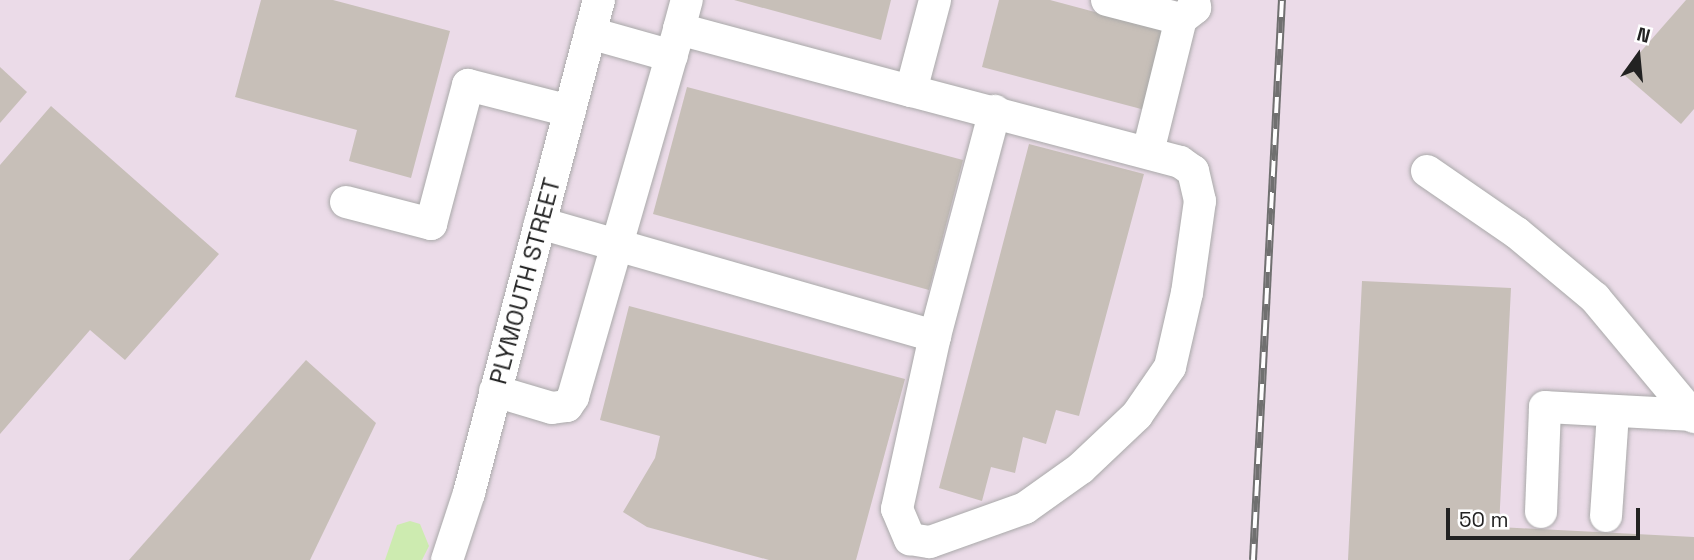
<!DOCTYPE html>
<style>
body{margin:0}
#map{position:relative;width:1694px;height:560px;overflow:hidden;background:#f2efe9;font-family:"Space Grotesk",sans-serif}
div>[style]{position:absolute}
.industrial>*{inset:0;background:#ebdbe8}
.grass>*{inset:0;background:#cdebb0}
.building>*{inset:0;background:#c7bfb8}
.roads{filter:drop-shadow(0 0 2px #a9a9a9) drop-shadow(0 0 2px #a9a9a9)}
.minor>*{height:32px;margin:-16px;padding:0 16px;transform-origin:16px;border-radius:16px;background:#fff}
.rail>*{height:8px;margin-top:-4px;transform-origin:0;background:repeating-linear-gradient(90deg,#fff 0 16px,#707070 0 32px);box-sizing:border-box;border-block:2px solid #707070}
span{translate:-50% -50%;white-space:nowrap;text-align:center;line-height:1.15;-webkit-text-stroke:7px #fff;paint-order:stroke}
.street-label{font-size:24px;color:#222}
.north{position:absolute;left:1603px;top:21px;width:70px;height:70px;-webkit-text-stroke:5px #fff;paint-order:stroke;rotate:15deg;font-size:19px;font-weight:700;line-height:28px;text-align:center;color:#222}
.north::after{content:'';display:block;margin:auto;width:24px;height:32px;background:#222;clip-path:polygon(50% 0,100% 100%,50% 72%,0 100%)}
.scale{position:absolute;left:1446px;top:508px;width:194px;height:32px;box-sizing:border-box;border:4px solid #222;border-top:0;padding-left:9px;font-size:21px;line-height:24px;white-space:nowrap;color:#222;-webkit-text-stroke:5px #fff;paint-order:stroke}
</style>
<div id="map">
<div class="industrial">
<i style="clip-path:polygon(0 0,1694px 0,1694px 560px,0 560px)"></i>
</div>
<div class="grass">
<i style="clip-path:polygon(410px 521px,420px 524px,429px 546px,422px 560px,385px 560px,397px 525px)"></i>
</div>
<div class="building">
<i style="clip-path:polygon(261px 0,333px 0,450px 31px,411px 178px,349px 161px,357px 130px,235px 97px)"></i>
<i style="clip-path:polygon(734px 0,891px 0,881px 40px)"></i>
<i style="clip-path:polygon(999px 0,1050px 0,1166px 31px,1145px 110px,982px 67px)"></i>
<i style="clip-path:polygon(1686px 0,1694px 0,1694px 109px,1681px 124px,1622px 73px)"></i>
<i style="clip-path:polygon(0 67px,27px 92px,0 123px)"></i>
<i style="clip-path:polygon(687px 87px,963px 160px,929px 290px,653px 214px)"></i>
<i style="clip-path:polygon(51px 106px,219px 254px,125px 360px,90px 330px,0 434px,0 165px)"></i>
<i style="clip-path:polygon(1029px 144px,1144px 174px,1079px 416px,1056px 410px,1046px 444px,1023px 437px,1015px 473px,991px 467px,982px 501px,939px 488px)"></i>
<i style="clip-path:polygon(1362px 281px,1511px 288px,1499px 527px,1694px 537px,1694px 560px,1348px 560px)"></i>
<i style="clip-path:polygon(629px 306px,905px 379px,856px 560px,769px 560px,647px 527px,623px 512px,655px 458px,660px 436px,600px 420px)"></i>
<i style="clip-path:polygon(306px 360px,376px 423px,310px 560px,129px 560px)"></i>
</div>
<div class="roads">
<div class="minor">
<i style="left:1107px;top:0;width:76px;rotate:14.4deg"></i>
<i style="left:1181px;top:19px;width:18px;rotate:-38deg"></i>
<i style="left:1195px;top:8px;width:8px;rotate:-97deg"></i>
<i style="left:679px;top:29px;width:30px;rotate:-75deg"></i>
<i style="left:590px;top:33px;width:85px;rotate:15.7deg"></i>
<i style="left:1148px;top:152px;width:137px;rotate:-76.1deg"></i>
<i style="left:1427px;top:171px;width:109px;rotate:34.6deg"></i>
<i style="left:1517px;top:233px;width:102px;rotate:39.8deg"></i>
<i style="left:1595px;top:298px;width:155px;rotate:50.2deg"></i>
<i style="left:346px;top:202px;width:88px;rotate:14.5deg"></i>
<i style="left:431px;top:224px;width:144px;rotate:-75.1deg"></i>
<i style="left:468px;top:85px;width:105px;rotate:14.3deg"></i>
<i style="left:540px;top:223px;width:411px;rotate:16deg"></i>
<i style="left:935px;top:336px;width:177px;rotate:102.4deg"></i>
<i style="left:897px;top:509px;width:33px;rotate:67deg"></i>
<i style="left:910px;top:539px;width:20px;rotate:9deg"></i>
<i style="left:930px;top:542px;width:101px;rotate:-19.7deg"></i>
<i style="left:1025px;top:508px;width:69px;rotate:-35.5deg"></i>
<i style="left:1081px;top:468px;width:77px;rotate:-43.4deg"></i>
<i style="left:1137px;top:415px;width:58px;rotate:-55.5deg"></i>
<i style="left:1170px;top:367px;width:76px;rotate:-77.1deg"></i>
<i style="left:1187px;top:293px;width:93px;rotate:-82deg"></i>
<i style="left:1200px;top:201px;width:31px;rotate:-103deg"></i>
<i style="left:1193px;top:171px;width:16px;rotate:-145deg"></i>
<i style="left:1180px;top:162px;width:278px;rotate:-165.2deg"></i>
<i style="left:935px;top:336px;width:233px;rotate:-75.1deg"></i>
<i style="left:495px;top:391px;width:59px;rotate:16.6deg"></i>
<i style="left:552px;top:408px;width:15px;rotate:-8deg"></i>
<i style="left:567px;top:406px;width:11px;rotate:-56deg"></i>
<i style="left:573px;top:397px;width:383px;rotate:-73.9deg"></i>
<i style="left:679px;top:29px;width:240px;rotate:15deg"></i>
<i style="left:911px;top:91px;width:94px;rotate:-75.2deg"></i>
<i style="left:1541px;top:512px;width:105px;rotate:-87.8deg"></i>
<i style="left:1545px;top:407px;width:146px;rotate:3.1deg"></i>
<i style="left:1606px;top:516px;width:104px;rotate:-86.1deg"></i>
<i style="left:447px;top:560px;width:71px;rotate:-71.8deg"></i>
<i style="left:469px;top:493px;width:510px;rotate:-75.23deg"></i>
</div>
</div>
<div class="rail">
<i style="left:1253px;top:560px;width:561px;rotate:-87.04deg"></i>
</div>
<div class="street-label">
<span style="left:525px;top:281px;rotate:-75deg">PLYMOUTH STREET</span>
</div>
<div class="north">N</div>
<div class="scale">50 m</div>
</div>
